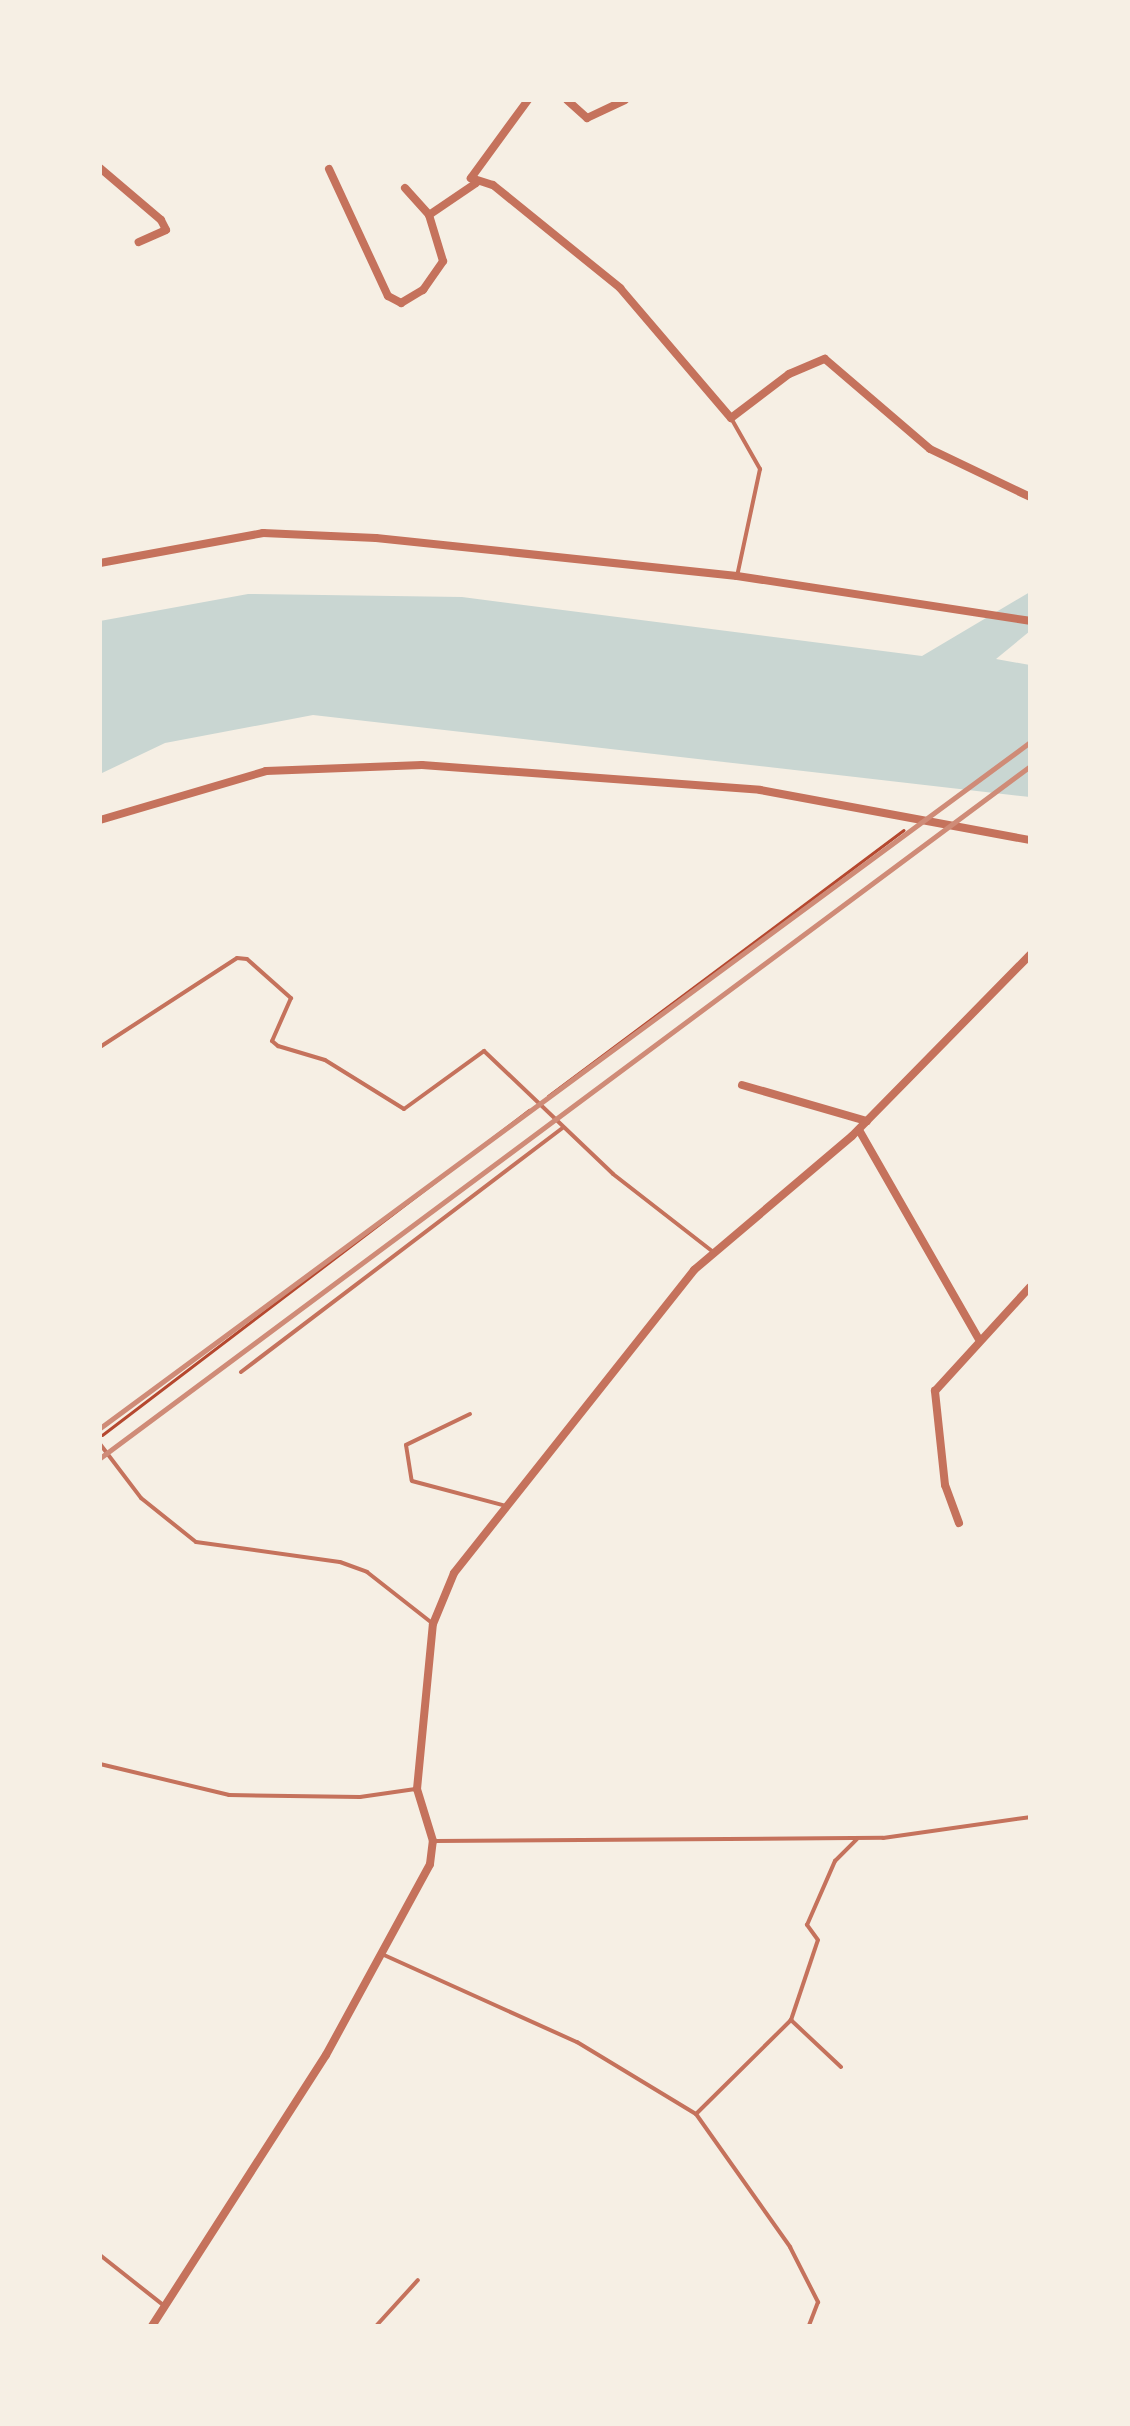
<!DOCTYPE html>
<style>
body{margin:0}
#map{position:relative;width:1130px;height:2426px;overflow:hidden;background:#f6efe4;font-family:"Sofia Sans Condensed",sans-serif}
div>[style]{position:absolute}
.water>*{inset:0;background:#c9d6d2}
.path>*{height:3px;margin:-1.5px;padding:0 1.5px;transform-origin:1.5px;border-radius:1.5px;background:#b5482f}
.service>*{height:4px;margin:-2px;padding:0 2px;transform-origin:2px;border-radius:2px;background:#c5725c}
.minor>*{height:8px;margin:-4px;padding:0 4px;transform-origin:4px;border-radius:4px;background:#c5725c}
.rail>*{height:5px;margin:-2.5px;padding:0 2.5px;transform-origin:2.5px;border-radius:2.5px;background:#cf8b77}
span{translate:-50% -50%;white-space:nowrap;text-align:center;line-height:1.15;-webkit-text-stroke:7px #f6efe4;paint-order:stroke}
.frame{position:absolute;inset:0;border:102px solid #f6efe4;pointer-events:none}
</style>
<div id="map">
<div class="water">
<i style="clip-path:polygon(1030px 592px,1030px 631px,996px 659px,1030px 665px,1030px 797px,313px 715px,165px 743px,100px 774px,100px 621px,248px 594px,462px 597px,922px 656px)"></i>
</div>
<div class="path">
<i style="left:548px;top:1096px;width:444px;rotate:-36.8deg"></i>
<i style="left:102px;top:1435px;width:537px;rotate:-37.28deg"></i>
</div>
<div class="service">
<i style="left:731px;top:418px;width:59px;rotate:60.4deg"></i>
<i style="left:760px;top:469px;width:109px;rotate:102.1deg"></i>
<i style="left:100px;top:1047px;width:163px;rotate:-33deg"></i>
<i style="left:237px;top:958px;width:10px;rotate:6deg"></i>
<i style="left:247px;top:959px;width:59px;rotate:41.6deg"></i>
<i style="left:291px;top:998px;width:47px;rotate:113.8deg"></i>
<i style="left:272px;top:1041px;width:8px;rotate:40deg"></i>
<i style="left:278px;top:1046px;width:49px;rotate:16.6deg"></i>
<i style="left:325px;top:1060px;width:93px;rotate:31.8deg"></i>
<i style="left:404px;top:1109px;width:99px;rotate:-35.9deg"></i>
<i style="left:484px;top:1051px;width:178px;rotate:43.6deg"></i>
<i style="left:613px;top:1174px;width:125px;rotate:37.9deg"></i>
<i style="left:241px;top:1372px;width:404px;rotate:-37.2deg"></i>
<i style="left:470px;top:1414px;width:71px;rotate:154.2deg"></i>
<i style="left:406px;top:1445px;width:36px;rotate:81deg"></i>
<i style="left:412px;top:1481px;width:97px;rotate:14.9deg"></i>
<i style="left:100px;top:1444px;width:68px;rotate:52.8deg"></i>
<i style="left:141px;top:1498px;width:70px;rotate:38.7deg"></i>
<i style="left:196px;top:1542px;width:145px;rotate:7.9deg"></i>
<i style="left:340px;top:1562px;width:29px;rotate:20deg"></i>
<i style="left:367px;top:1572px;width:83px;rotate:38.1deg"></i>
<i style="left:100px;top:1764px;width:133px;rotate:13.5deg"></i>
<i style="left:229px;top:1795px;width:131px;rotate:0.9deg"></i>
<i style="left:360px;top:1797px;width:56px;rotate:-8.3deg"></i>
<i style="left:435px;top:1841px;width:448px;rotate:-0.4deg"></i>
<i style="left:883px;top:1838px;width:148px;rotate:-8.1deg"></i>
<i style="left:384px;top:1955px;width:212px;rotate:24.3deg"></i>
<i style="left:577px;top:2042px;width:139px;rotate:31.2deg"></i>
<i style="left:696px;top:2114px;width:163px;rotate:54.7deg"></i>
<i style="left:790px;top:2247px;width:62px;rotate:63deg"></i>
<i style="left:818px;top:2302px;width:26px;rotate:111deg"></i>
<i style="left:841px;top:2067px;width:69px;rotate:-136.8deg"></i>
<i style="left:791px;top:2020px;width:84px;rotate:-71.4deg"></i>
<i style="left:818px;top:1940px;width:19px;rotate:-126deg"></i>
<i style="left:807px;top:1925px;width:70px;rotate:-66.4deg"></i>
<i style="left:835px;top:1861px;width:31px;rotate:-45deg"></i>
<i style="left:696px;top:2114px;width:134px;rotate:-44.7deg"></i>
<i style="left:100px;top:2181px;width:12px;rotate:90deg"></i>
<i style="left:100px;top:2255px;width:80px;rotate:38.4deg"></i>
<i style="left:376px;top:2326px;width:62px;rotate:-47.6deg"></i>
</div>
<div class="minor">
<i style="left:528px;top:100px;width:97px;rotate:126.2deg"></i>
<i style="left:471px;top:178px;width:23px;rotate:18deg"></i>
<i style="left:493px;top:185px;width:164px;rotate:39deg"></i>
<i style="left:620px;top:288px;width:171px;rotate:49.5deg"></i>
<i style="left:731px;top:418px;width:73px;rotate:-37.2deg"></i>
<i style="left:789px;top:374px;width:39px;rotate:-23deg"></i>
<i style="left:825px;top:359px;width:138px;rotate:40.6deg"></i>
<i style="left:930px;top:449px;width:111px;rotate:25.6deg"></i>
<i style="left:567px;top:100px;width:27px;rotate:42deg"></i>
<i style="left:587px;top:118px;width:42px;rotate:-25.3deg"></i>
<i style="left:100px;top:168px;width:80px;rotate:40.4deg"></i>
<i style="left:161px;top:220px;width:11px;rotate:63deg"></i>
<i style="left:166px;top:230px;width:30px;rotate:156deg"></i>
<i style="left:329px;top:169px;width:140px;rotate:65.1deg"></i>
<i style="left:388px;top:296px;width:15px;rotate:28deg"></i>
<i style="left:401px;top:303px;width:26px;rotate:-31deg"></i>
<i style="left:423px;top:290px;width:35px;rotate:-55deg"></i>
<i style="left:443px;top:261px;width:48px;rotate:-106.9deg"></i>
<i style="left:429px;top:215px;width:57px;rotate:-34.2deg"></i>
<i style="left:405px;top:188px;width:36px;rotate:48deg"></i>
<i style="left:100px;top:563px;width:166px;rotate:-10.4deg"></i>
<i style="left:263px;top:533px;width:113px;rotate:2.5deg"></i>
<i style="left:376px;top:538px;width:363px;rotate:6deg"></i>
<i style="left:737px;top:576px;width:296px;rotate:8.7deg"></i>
<i style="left:100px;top:820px;width:173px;rotate:-16.4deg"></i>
<i style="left:266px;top:771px;width:156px;rotate:-2.2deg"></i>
<i style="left:422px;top:765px;width:339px;rotate:4.2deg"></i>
<i style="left:760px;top:790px;width:275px;rotate:10.5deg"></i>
<i style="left:742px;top:1085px;width:130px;rotate:16.1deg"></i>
<i style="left:859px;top:1130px;width:240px;rotate:60.2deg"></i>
<i style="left:959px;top:1523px;width:40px;rotate:-110.2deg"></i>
<i style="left:945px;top:1485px;width:95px;rotate:-96.1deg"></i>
<i style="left:935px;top:1391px;width:141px;rotate:-47.6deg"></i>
<i style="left:152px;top:2326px;width:322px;rotate:-57.3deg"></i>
<i style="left:326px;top:2055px;width:217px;rotate:-61.4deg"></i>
<i style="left:430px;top:1864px;width:23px;rotate:-83deg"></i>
<i style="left:433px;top:1841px;width:54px;rotate:-107.1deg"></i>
<i style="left:417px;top:1789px;width:166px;rotate:-84.5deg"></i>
<i style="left:433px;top:1624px;width:55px;rotate:-67.6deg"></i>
<i style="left:454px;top:1573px;width:387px;rotate:-51.6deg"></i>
<i style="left:694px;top:1270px;width:207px;rotate:-40.3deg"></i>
<i style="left:852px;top:1136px;width:254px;rotate:-45.5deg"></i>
</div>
<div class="rail">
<i style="left:100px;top:1428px;width:1156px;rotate:-36.41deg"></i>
<i style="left:100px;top:1458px;width:1159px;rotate:-36.65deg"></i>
</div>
<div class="frame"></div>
</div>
